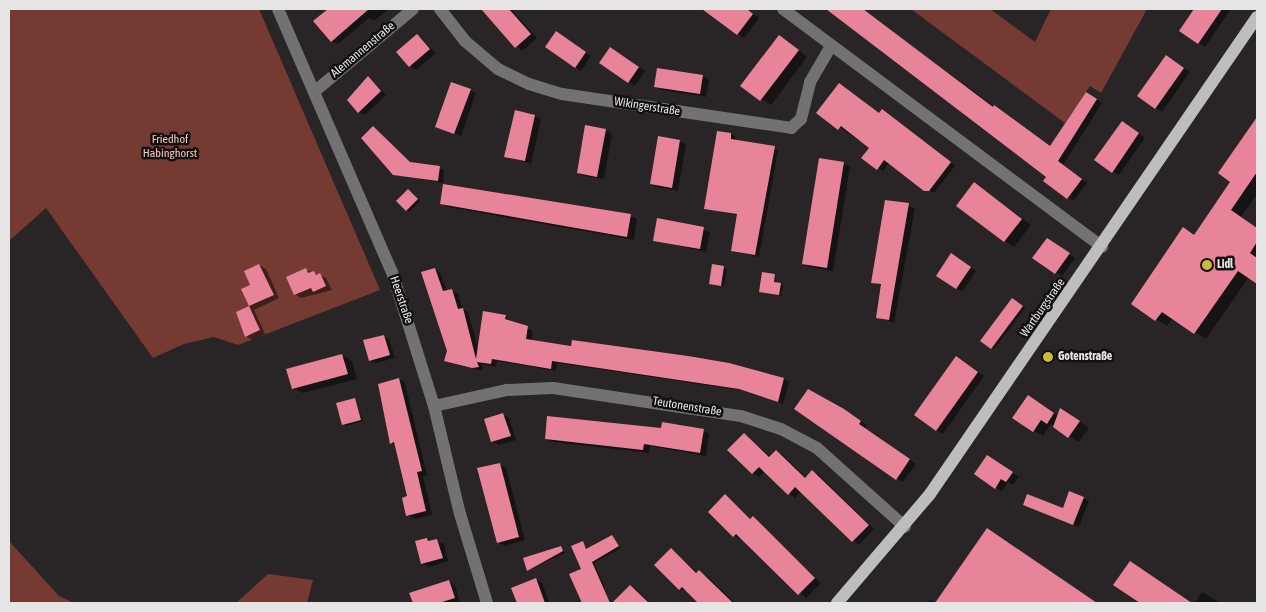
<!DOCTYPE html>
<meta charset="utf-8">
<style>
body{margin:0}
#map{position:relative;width:1266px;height:612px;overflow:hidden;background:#292527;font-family:"Asap Condensed",sans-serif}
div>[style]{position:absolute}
.green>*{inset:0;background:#753b32}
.shadow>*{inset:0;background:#0007}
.building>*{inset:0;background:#e78499}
.minor>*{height:12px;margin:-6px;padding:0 6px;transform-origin:6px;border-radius:6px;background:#727173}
.major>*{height:12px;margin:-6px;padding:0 6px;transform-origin:6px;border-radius:6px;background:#bfbcbf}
.dots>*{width:14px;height:14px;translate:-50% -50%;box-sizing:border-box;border:2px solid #110f10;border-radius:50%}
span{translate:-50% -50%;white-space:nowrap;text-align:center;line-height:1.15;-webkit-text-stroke:5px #110f10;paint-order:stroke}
.street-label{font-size:12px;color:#e6e4e5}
.park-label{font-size:12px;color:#fbc7be}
.poi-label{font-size:12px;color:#e6e4e5;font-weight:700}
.left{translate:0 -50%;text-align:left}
.frame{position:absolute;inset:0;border:10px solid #e6e4e5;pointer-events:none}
</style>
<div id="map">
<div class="green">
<i style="clip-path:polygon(9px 9px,259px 9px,380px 290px,238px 345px,214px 337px,184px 344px,153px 358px,46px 208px,9px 241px)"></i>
<i style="clip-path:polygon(911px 9px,990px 9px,1035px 42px,1051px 9px,1147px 9px,1101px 93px,1090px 86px,1065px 123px)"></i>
<i style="clip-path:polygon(9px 541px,59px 596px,74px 603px,9px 603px)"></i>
<i style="clip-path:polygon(268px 574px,313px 580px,307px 603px,236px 603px)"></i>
</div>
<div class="shadow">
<i style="clip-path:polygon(346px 9px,389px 9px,374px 21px,369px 18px,338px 44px,332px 41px,337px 16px)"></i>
<i style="clip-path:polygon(483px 9px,511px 9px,537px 38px,522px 51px)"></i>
<i style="clip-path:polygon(706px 9px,747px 9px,759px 18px,744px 38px)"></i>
<i style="clip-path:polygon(828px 9px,861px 9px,1050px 147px,1092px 97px,1102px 103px,1063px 165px,1087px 183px,1073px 201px,1068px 198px,1047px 177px)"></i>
<i style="clip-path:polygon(1196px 9px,1231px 9px,1205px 47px,1181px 31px)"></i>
<i style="clip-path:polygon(417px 35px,436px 53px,416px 70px,410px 66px)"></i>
<i style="clip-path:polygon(562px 36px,591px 56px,581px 71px,575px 67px)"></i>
<i style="clip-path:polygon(788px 42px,807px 57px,771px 105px,742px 86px)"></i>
<i style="clip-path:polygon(617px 52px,645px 71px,635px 86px,629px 82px)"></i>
<i style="clip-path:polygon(1172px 60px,1190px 72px,1162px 112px,1138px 96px)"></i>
<i style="clip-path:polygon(658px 69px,703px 76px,709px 80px,706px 97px,662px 90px,656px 86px)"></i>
<i style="clip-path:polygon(368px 78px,386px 95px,365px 115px,359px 112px)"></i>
<i style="clip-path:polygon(470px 90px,476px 93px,461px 136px,441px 128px)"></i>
<i style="clip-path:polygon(883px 110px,955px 166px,934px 193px,890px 162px,883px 171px,878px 168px,871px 148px,818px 113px,880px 114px)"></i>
<i style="clip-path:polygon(535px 116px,541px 119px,531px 164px,506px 156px)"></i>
<i style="clip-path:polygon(1257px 119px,1257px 194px,1241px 217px,1257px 228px,1257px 283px,1249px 277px,1206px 339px,1173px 318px,1167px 326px,1132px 304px,1195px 236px,1232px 181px,1220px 173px)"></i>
<i style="clip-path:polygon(1128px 126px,1145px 138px,1119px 175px,1113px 172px)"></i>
<i style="clip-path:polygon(374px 127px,412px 164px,444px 170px,443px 183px,394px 174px)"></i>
<i style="clip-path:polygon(606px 130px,612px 134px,604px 179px,584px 176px,578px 173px)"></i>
<i style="clip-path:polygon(718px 132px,731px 134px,735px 136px,735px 141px,778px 150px,759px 257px,732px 251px,738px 215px,706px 208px)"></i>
<i style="clip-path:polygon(679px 141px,686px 144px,678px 191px,657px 187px,651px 184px)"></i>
<i style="clip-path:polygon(843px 164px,850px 167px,833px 271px,810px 267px,803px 264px)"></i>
<i style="clip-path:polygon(444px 185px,631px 216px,637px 219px,634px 240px,448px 207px,441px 203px)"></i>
<i style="clip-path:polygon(984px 190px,1031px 225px,1014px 247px,1005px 241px)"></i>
<i style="clip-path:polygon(411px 192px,420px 201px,409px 212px,406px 210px)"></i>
<i style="clip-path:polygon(886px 201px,915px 208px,894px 323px,877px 317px,882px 286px,873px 282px)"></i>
<i style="clip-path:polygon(658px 220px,710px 232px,706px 252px,654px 240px)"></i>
<i style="clip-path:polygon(1053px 243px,1075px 258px,1062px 276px,1034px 258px)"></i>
<i style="clip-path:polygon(958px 258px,976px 271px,962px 292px,956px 288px)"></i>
<i style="clip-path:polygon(259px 265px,266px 269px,279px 298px,254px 310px,265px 334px,252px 340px,246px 336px,237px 313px,250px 307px,243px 290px,252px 286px)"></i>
<i style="clip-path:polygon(713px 265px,727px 269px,724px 286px,713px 285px)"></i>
<i style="clip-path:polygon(435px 269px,440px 273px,447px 291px,458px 293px,462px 308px,468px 312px,479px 352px,506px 316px,511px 322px,533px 331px,531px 341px,729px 364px,784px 379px,789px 382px,783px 404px,746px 391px,557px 363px,556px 371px,497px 361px,496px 367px,482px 364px,483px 370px,479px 370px,451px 363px,445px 360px,448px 351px)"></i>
<i style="clip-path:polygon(306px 270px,326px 278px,332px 290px,301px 298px,295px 294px)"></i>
<i style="clip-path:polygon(775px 275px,776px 283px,783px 285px,781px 296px,760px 291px)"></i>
<i style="clip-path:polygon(1015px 301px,1025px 308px,994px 349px,982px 341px)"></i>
<i style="clip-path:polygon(384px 336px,389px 339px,395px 358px,376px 363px,370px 360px)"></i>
<i style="clip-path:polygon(342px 355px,352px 361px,357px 379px,303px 393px,293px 388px)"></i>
<i style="clip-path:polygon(963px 361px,984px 376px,943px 434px,936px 430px)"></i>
<i style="clip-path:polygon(399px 379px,405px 383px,427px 475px,423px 476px,432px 515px,414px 519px,408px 515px,409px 497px,396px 446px,391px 443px)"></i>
<i style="clip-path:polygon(355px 400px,363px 421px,346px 426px,343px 424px)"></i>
<i style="clip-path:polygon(1038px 402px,1058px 416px,1070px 415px,1089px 428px,1079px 442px,1051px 424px,1043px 436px,1034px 431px)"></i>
<i style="clip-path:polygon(851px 414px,867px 425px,865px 428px,916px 464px,903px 482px,878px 468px,847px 442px)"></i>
<i style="clip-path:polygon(503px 415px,509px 418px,516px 440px,499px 445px,492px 441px)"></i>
<i style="clip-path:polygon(662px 429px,703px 430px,709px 434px,706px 456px,650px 446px,649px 453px,553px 442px,547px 439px)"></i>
<i style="clip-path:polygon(744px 434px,771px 457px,776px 451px,783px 455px,806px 478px,813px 471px,819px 475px,874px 529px,859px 545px,801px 491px,795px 498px,765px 471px,759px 477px,753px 473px,729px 450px)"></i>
<i style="clip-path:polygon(994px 460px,1019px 477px,1013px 485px,1008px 482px,1002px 491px,996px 488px)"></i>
<i style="clip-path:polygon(500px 464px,506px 468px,525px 540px,505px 546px,498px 542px)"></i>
<i style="clip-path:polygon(725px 496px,821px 583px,806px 598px,743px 539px,734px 536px)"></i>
<i style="clip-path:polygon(1083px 498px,1089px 501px,1079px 527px,1024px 505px,1063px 510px)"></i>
<i style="clip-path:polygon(987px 529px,997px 535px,1096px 603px,937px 603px)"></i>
<i style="clip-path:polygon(612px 536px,621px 548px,594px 563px,606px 590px,587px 573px,601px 603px,584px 603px,571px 575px,583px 569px,583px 543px,588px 550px)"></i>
<i style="clip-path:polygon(427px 539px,444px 544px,448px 561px,429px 567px,422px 563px)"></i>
<i style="clip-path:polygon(560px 547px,565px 553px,528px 570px,525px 559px)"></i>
<i style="clip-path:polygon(671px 549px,698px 573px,707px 576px,735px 603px,700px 603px,689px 592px,680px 589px)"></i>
<i style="clip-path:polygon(1142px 569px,1192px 603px,1142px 603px,1115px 585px)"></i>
<i style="clip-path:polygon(536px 580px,542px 583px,549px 603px,519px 603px,513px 588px)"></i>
<i style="clip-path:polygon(449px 582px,455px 585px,460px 603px,414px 603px,411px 594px)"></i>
<i style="clip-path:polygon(630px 586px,637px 590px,650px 603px,618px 603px,616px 601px)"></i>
<i style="clip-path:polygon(1202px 592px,1214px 599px,1220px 603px,1195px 603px)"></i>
<i style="clip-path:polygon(930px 600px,935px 603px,927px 603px)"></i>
<i style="clip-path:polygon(900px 602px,917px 603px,900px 603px)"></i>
</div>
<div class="building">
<i style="clip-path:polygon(328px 9px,369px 9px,331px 42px,313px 21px)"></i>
<i style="clip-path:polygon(481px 9px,509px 9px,531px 34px,515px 48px)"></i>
<i style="clip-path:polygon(702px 9px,747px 9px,753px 14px,737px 35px)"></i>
<i style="clip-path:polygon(826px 9px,863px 9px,993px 107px,994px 105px,1050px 146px,1086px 92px,1097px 99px,1058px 161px,1082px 179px,1067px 199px,1043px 181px,1046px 177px)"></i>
<i style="clip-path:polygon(1194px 9px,1222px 9px,1198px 44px,1179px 31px)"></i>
<i style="clip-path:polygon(556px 31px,586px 52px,575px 68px,545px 47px)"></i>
<i style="clip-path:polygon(417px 34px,430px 49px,409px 67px,396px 52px)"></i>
<i style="clip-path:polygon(779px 35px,799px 50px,760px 101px,740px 86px)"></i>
<i style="clip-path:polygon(610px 47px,639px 67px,628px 83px,599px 63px)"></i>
<i style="clip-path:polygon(1166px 55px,1184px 68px,1155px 109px,1137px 96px)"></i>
<i style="clip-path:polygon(657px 68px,703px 75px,700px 94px,654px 87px)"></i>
<i style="clip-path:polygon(368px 76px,381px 91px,358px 113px,347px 100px)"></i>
<i style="clip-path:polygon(451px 82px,471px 89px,454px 134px,435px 127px)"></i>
<i style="clip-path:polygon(839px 83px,879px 113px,882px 109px,951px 162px,929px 191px,924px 191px,884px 160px,877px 170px,861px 158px,869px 148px,841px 126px,838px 130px,816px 113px)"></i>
<i style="clip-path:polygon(515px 110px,535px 115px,525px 161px,504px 157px)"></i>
<i style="clip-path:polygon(1257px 117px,1257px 172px,1231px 210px,1257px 228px,1257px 242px,1250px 253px,1257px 258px,1257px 284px,1238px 271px,1194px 334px,1162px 312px,1155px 321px,1131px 304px,1183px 227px,1194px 235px,1230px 182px,1218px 173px)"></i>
<i style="clip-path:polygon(1122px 121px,1139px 133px,1112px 173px,1094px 160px)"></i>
<i style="clip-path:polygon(585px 125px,606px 129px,597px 177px,577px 173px)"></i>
<i style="clip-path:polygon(373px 126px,410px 162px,440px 166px,438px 181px,393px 175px,361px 138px)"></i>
<i style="clip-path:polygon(717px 131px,731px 133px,731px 139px,775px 146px,755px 255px,731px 251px,737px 214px,704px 209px)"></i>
<i style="clip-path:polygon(658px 136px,680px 140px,672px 188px,650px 184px)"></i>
<i style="clip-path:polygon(819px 158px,844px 162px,827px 268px,802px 264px)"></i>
<i style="clip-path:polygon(974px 182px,1022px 219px,1004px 242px,956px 206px)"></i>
<i style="clip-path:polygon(443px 184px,631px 214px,627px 237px,440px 204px)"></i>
<i style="clip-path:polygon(408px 189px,418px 199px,406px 211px,396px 201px)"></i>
<i style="clip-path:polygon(885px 200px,909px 203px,889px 320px,876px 318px,881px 284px,871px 283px)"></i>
<i style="clip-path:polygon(657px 218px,704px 227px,700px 249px,653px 241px)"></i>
<i style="clip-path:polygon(1047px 238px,1070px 253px,1055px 274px,1032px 258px)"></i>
<i style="clip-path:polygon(951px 253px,971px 267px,956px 289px,936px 276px)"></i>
<i style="clip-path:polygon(259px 264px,274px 295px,249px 306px,241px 289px,250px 285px,244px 271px)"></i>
<i style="clip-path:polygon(712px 264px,724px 266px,721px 286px,709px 284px)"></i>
<i style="clip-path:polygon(306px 268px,308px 273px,314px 271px,316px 275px,320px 273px,326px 286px,313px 292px,311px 288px,294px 295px,286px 277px)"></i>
<i style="clip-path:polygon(435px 268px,443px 291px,452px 289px,458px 309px,463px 308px,476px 359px,483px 311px,506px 315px,505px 319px,528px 326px,526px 339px,571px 346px,572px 340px,688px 356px,729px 363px,784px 378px,778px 402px,739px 389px,552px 361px,551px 369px,492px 359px,491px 364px,477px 362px,479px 367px,472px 368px,444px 361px,447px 351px,421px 272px)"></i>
<i style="clip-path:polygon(762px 272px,775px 274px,774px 282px,781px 283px,779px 295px,759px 292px)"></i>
<i style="clip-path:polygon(1012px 298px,1023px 306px,991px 349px,980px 341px)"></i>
<i style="clip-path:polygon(249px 306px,260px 330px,245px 337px,236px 312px)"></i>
<i style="clip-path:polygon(384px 335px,390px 355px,369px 361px,363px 340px)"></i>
<i style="clip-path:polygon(342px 354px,348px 374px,292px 389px,286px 369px)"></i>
<i style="clip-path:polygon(956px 356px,978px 372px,936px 431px,914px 415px)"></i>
<i style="clip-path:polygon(399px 378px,422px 471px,417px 472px,426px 511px,406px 516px,402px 498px,407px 496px,394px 442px,390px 444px,378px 384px)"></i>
<i style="clip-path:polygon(808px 389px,844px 409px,861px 421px,859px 424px,910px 459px,896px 480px,794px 409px)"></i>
<i style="clip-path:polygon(1028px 395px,1054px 413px,1047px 424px,1041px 420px,1033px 432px,1012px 418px)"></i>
<i style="clip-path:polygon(355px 398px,361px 420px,342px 425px,336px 403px)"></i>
<i style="clip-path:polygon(1060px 408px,1080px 421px,1068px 438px,1053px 427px)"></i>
<i style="clip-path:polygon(503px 413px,511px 436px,491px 442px,484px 419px)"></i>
<i style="clip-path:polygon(547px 416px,661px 428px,662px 422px,704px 429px,700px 453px,644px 444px,643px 450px,545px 439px)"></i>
<i style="clip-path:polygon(744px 433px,769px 457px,776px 450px,805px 478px,812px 470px,869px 525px,852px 542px,795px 487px,788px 495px,759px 467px,752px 474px,727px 450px)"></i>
<i style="clip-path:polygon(987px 455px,1013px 472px,1006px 482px,1001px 479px,995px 489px,974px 474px)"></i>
<i style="clip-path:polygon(500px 463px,519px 537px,497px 543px,477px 468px)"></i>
<i style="clip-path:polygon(1069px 491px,1084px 497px,1073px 525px,1023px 505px,1027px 494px,1063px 508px)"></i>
<i style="clip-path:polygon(725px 494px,750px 519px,753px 516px,815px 578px,798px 595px,736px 534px,733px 537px,708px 512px)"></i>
<i style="clip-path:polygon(987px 528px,1097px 603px,935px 603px)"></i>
<i style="clip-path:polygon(612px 535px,619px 546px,592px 562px,610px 603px,582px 603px,569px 574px,581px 569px,571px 546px,583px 541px,586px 549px)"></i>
<i style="clip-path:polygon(427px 538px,428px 541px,437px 539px,443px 558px,421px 564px,415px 541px)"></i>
<i style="clip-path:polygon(561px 546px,563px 551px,527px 571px,523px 558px)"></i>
<i style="clip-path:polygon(671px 548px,696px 573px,699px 570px,733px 603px,698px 603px,682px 587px,679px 590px,654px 565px)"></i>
<i style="clip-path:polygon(1130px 561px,1192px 603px,1140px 603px,1113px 585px)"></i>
<i style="clip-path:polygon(536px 578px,545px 603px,517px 603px,511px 588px)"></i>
<i style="clip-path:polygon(449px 580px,455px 598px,439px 603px,413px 603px,409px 593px)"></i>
<i style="clip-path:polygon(630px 585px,649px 603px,612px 603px)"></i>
</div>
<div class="minor">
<i style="left:278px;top:9px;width:287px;rotate:66.6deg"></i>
<i style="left:392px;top:272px;width:140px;rotate:72.6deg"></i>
<i style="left:434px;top:406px;width:111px;rotate:76.5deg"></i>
<i style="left:460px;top:514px;width:93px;rotate:73.1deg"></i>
<i style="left:440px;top:9px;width:41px;rotate:52deg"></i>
<i style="left:465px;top:41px;width:43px;rotate:40.3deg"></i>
<i style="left:498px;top:69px;width:34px;rotate:26deg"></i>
<i style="left:529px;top:84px;width:34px;rotate:17deg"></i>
<i style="left:562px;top:94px;width:232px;rotate:8.4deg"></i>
<i style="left:791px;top:128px;width:13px;rotate:-42deg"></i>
<i style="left:801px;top:119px;width:38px;rotate:-76deg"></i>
<i style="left:810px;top:82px;width:42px;rotate:-59.7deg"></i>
<i style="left:783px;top:9px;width:398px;rotate:36.7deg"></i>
<i style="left:314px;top:92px;width:129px;rotate:-40deg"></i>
<i style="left:434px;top:406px;width:75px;rotate:-12.4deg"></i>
<i style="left:507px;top:390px;width:46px;rotate:-2.5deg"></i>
<i style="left:553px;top:388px;width:190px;rotate:8.5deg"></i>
<i style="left:741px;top:416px;width:42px;rotate:18deg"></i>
<i style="left:781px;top:429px;width:41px;rotate:27.8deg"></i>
<i style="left:817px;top:448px;width:118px;rotate:41.9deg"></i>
</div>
<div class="major">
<i style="left:837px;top:603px;width:143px;rotate:-49.5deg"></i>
<i style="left:930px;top:494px;width:578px;rotate:-55.57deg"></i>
</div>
<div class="dots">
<i style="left:1207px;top:265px;background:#cdb938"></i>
<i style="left:1048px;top:357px;background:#cdb938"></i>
</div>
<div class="street-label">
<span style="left:363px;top:50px;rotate:-40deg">Alemannenstraße</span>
<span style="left:647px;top:107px;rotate:9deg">Wikingerstraße</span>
<span style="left:401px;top:300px;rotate:71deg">Heerstraße</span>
<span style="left:1043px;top:308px;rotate:-55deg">Wartburgstraße</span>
<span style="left:687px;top:407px;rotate:9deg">Teutonenstraße</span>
</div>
<div class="park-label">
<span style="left:170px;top:147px">Friedhof<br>Habinghorst</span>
</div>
<div class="poi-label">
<span class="left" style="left:1217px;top:265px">Lidl</span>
<span class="left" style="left:1058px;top:357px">Gotenstraße</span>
</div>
<div class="frame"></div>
</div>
